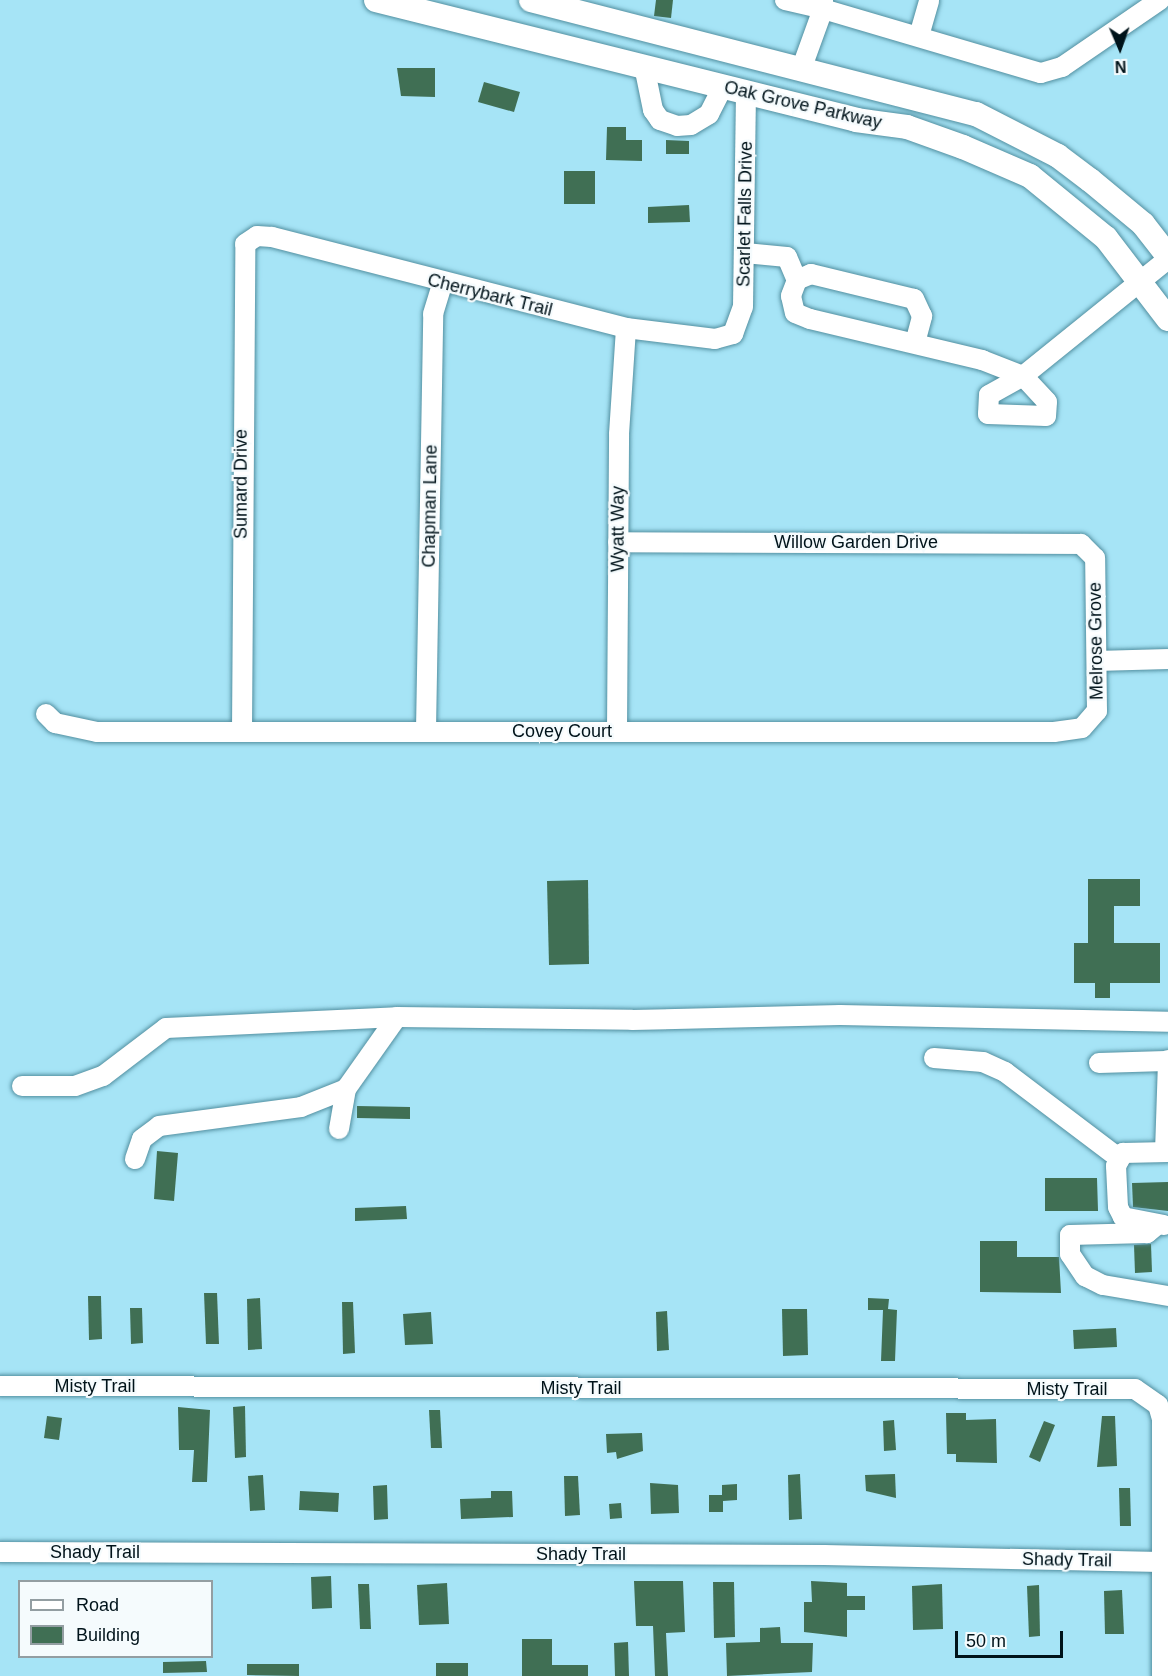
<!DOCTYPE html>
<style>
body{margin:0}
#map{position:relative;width:1168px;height:1676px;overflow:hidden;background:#a6e4f6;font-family:Helvetica,sans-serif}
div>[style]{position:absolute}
.building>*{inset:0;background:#406f54}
.roads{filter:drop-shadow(0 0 2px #528fa0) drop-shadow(0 0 2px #528fa0)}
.minor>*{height:20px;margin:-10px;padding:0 10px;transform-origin:10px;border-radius:10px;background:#fff}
.major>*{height:24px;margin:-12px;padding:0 12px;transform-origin:12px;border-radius:12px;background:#fff}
span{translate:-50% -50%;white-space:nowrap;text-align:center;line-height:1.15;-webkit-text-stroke:4.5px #f5fbfd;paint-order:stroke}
.street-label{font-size:18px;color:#00131a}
.legend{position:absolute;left:18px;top:1580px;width:195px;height:78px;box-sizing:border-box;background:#f5fbfd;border:2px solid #939ea2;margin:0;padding:8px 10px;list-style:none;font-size:18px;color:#00131a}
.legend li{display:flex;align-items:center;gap:12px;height:30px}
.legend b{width:30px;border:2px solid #939ea2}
.north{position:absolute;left:1090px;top:18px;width:60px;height:60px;-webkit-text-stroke:4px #f5fbfd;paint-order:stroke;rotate:178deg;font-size:16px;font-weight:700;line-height:24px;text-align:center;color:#00131a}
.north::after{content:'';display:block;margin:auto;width:21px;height:27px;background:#00131a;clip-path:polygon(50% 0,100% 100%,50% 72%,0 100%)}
.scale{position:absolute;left:955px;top:1631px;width:108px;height:27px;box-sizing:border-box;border:3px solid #00131a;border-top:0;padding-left:8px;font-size:18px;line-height:21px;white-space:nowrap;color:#00131a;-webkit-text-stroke:4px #f5fbfd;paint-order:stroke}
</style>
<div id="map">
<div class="building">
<i style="clip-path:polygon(656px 0,673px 0,671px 18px,654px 16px)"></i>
<i style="clip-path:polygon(397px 68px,435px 68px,435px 97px,401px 96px)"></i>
<i style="clip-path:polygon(484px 82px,520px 92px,514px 112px,478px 102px)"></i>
<i style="clip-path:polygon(607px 127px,626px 127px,626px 140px,642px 140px,642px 161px,606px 160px)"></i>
<i style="clip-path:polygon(666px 140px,689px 141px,689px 154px,666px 154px)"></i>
<i style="clip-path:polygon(564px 171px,595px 171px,595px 204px,564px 204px)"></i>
<i style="clip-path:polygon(689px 205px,690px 222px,648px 223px,648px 207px)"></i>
<i style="clip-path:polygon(1088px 879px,1140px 879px,1140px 906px,1114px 906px,1114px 943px,1160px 943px,1160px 983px,1110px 983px,1110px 998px,1095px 998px,1095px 983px,1074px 983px,1074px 943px,1088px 943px)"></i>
<i style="clip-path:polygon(588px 880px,589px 964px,549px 965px,547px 881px)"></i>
<i style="clip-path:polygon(357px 1106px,410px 1107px,410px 1119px,357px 1118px)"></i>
<i style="clip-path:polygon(157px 1151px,178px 1153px,174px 1201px,154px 1199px)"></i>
<i style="clip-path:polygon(1045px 1178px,1097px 1178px,1098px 1211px,1045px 1211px)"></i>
<i style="clip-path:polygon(1168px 1182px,1168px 1211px,1133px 1207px,1132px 1183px)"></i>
<i style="clip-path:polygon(406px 1206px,407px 1219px,355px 1221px,355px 1208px)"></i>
<i style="clip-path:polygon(980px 1241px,1017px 1241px,1017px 1257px,1059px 1257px,1061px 1293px,980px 1292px)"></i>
<i style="clip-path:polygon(1151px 1244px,1152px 1272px,1135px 1273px,1134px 1245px)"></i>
<i style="clip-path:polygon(204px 1293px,217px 1293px,219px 1344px,206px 1344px)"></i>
<i style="clip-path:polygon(88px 1296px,101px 1296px,102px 1339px,89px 1340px)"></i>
<i style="clip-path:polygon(260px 1298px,262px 1349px,248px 1350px,247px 1299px)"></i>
<i style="clip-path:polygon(868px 1298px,889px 1299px,888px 1309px,897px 1310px,895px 1361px,881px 1361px,883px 1310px,868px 1310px)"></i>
<i style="clip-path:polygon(342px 1302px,353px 1302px,355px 1353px,343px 1354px)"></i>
<i style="clip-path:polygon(130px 1308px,142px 1308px,143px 1343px,131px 1344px)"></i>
<i style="clip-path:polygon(782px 1309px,807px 1309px,808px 1355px,783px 1356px)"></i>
<i style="clip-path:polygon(667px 1311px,669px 1350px,657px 1351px,656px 1312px)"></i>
<i style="clip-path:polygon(431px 1312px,433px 1344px,405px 1345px,403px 1314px)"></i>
<i style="clip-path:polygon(1116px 1328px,1117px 1347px,1074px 1349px,1073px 1330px)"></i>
<i style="clip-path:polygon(245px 1406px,246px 1457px,235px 1458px,233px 1407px)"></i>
<i style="clip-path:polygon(178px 1407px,210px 1410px,207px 1482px,192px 1482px,194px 1450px,179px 1450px)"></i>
<i style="clip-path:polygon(429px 1410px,440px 1410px,442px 1448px,431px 1448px)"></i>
<i style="clip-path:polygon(946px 1413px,966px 1413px,966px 1420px,996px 1419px,997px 1463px,956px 1462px,956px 1454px,947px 1454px)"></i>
<i style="clip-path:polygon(47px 1416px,62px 1418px,59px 1440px,44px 1438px)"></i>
<i style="clip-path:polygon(1102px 1416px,1115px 1416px,1117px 1466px,1097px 1467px)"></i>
<i style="clip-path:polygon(894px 1420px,896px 1450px,884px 1451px,883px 1421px)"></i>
<i style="clip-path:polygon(1044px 1421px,1055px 1425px,1040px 1462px,1029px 1457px)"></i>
<i style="clip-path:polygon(642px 1433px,643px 1451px,617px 1459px,616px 1452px,607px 1453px,606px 1434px)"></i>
<i style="clip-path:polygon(800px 1474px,802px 1519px,789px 1520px,788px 1475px)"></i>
<i style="clip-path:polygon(895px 1474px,896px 1498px,866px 1491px,865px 1475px)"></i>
<i style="clip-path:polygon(263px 1475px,265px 1510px,250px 1511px,248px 1476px)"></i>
<i style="clip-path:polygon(564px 1476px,578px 1476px,580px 1515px,565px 1516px)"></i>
<i style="clip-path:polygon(650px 1483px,678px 1485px,679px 1513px,651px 1514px)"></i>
<i style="clip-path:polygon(737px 1484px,737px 1500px,723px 1501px,723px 1512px,709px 1512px,709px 1495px,722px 1495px,722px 1485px)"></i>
<i style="clip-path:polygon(387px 1485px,388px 1519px,374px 1520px,373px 1486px)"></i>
<i style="clip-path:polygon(1119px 1488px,1130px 1488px,1131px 1526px,1120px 1526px)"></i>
<i style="clip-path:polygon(300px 1491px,339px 1493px,338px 1512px,299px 1510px)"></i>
<i style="clip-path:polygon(491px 1491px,512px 1491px,513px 1517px,461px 1519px,460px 1499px,491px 1498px)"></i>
<i style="clip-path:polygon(621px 1503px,622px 1518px,610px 1519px,609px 1504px)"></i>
<i style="clip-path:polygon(331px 1576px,332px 1608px,312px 1609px,311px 1577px)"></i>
<i style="clip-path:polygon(634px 1581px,683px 1581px,685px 1632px,666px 1633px,668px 1676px,655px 1676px,653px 1626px,636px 1626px)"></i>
<i style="clip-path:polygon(811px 1581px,847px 1583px,847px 1596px,865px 1596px,865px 1610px,847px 1610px,847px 1637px,804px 1632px,804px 1602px,812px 1602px)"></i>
<i style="clip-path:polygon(713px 1582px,734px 1582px,735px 1637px,714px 1638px)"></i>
<i style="clip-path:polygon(447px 1583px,449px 1624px,419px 1625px,417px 1585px)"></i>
<i style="clip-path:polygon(358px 1584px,369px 1584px,371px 1629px,360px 1629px)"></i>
<i style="clip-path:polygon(942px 1584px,943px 1629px,913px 1630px,912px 1586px)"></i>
<i style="clip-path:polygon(1039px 1585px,1040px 1636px,1029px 1637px,1027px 1586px)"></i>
<i style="clip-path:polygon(1122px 1590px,1124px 1634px,1105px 1634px,1104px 1591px)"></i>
<i style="clip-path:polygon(780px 1627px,781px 1643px,813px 1643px,812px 1672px,727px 1676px,726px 1643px,760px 1642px,760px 1628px)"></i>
<i style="clip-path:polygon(522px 1639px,552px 1639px,552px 1665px,588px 1665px,588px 1676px,522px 1676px)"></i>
<i style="clip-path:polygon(628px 1642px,629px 1676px,615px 1676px,614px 1643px)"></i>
<i style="clip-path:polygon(206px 1661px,207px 1672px,163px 1673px,163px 1662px)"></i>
<i style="clip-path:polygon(436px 1663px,468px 1663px,468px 1676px,436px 1676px)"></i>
<i style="clip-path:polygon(247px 1664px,299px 1664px,299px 1676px,247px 1675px)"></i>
</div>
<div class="roads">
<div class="minor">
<i style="left:785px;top:0;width:39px;rotate:13deg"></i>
<i style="left:823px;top:9px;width:62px;rotate:109.9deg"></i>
<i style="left:823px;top:0;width:9px;rotate:90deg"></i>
<i style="left:823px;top:9px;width:227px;rotate:16.4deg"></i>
<i style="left:1041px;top:73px;width:22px;rotate:-16deg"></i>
<i style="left:1062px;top:67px;width:119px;rotate:-34.4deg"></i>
<i style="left:919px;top:36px;width:37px;rotate:-74deg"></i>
<i style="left:644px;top:66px;width:45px;rotate:78.4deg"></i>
<i style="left:653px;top:110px;width:12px;rotate:55deg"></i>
<i style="left:660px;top:120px;width:18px;rotate:19deg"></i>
<i style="left:677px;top:126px;width:14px;rotate:-4deg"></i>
<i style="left:691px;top:125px;width:21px;rotate:-31deg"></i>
<i style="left:709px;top:114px;width:30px;rotate:-63deg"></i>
<i style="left:745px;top:253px;width:42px;rotate:5.4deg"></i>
<i style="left:787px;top:257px;width:25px;rotate:67deg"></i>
<i style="left:915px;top:343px;width:28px;rotate:-75deg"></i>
<i style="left:922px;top:316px;width:19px;rotate:-115deg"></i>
<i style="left:914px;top:299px;width:106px;rotate:-166.4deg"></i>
<i style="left:811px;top:274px;width:15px;rotate:157deg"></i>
<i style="left:797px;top:280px;width:17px;rotate:111deg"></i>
<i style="left:791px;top:296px;width:17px;rotate:77deg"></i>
<i style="left:795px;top:313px;width:16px;rotate:22deg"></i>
<i style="left:810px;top:319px;width:177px;rotate:13.4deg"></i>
<i style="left:982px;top:360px;width:44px;rotate:21.3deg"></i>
<i style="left:1023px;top:376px;width:186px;rotate:-38.9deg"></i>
<i style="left:1023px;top:376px;width:35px;rotate:47deg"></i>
<i style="left:1047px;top:402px;width:14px;rotate:94deg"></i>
<i style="left:1046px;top:416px;width:58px;rotate:-178deg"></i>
<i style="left:988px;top:414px;width:19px;rotate:-87deg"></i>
<i style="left:989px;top:395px;width:39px;rotate:-29deg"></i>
<i style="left:1097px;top:661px;width:71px;rotate:-1.6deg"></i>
<i style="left:46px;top:714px;width:13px;rotate:45deg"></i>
<i style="left:55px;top:723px;width:43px;rotate:12.1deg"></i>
<i style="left:97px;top:732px;width:957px"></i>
<i style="left:1054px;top:732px;width:28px;rotate:-8deg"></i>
<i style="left:1082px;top:728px;width:23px;rotate:-49deg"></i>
<i style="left:1097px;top:711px;width:153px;rotate:-90.7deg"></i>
<i style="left:1095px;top:558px;width:20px;rotate:-135deg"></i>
<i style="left:1081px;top:544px;width:463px;rotate:-179.8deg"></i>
<i style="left:426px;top:730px;width:416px;rotate:-89deg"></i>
<i style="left:433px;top:314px;width:31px;rotate:-73deg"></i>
<i style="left:242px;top:731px;width:487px;rotate:-89.6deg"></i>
<i style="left:245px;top:244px;width:14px;rotate:-34deg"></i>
<i style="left:257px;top:236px;width:15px;rotate:4deg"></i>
<i style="left:272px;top:237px;width:366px;rotate:14.4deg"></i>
<i style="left:626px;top:328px;width:90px;rotate:7deg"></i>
<i style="left:715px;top:339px;width:19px;rotate:-16deg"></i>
<i style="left:733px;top:334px;width:29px;rotate:-70deg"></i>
<i style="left:743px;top:307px;width:215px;rotate:-89.2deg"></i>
<i style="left:617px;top:731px;width:297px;rotate:-89.6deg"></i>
<i style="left:619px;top:434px;width:106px;rotate:-86.2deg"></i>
<i style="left:934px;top:1058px;width:49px;rotate:4.7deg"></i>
<i style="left:983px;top:1062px;width:24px;rotate:24deg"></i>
<i style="left:1005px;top:1072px;width:144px;rotate:37.1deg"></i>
<i style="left:1099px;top:1063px;width:67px;rotate:-1.7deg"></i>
<i style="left:22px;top:1086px;width:53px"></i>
<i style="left:75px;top:1086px;width:30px;rotate:-20deg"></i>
<i style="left:103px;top:1076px;width:79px;rotate:-37.3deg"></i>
<i style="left:166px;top:1028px;width:231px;rotate:-2.7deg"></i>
<i style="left:397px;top:1017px;width:235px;rotate:0.7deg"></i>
<i style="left:632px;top:1020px;width:208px;rotate:-1.4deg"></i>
<i style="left:840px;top:1015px;width:328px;rotate:1.2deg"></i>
<i style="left:339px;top:1129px;width:41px;rotate:-80.1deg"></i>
<i style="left:1165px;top:1152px;width:92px;rotate:-88.1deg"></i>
<i style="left:135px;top:1159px;width:21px;rotate:-71deg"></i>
<i style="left:142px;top:1139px;width:21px;rotate:-37deg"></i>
<i style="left:159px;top:1126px;width:143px;rotate:-7.6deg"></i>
<i style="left:301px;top:1107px;width:48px;rotate:-21.8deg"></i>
<i style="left:346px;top:1089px;width:88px;rotate:-54.7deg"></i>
<i style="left:1157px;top:1225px;width:13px;rotate:141deg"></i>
<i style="left:1147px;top:1233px;width:77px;rotate:178.5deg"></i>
<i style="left:1070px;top:1235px;width:19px;rotate:90deg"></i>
<i style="left:1070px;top:1254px;width:27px;rotate:56deg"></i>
<i style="left:1085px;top:1276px;width:20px;rotate:27deg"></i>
<i style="left:1103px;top:1285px;width:66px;rotate:9.6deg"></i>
<i style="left:1164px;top:1225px;width:42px;rotate:-169deg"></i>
<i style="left:1123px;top:1217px;width:11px;rotate:-117deg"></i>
<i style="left:1118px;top:1207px;width:41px;rotate:-92.8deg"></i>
<i style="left:1116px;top:1166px;width:15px;rotate:-62deg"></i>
<i style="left:1123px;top:1153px;width:45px;rotate:-1.3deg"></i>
<i style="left:0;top:1386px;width:1135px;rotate:0.15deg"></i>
<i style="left:1135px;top:1389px;width:28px;rotate:35deg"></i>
<i style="left:1158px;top:1405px;width:15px;rotate:74deg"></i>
<i style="left:1162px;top:1419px;width:257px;rotate:90deg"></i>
<i style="left:0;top:1552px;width:824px;rotate:0.21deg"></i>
<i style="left:824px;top:1555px;width:337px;rotate:1.2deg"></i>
</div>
<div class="major">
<i style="left:376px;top:0;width:495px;rotate:14deg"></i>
<i style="left:856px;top:120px;width:51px;rotate:7.8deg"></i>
<i style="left:907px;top:127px;width:59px;rotate:19.7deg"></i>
<i style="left:963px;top:147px;width:73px;rotate:23.4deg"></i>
<i style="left:1030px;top:176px;width:98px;rotate:39.2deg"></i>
<i style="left:1106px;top:238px;width:102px;rotate:52.6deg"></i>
<i style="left:531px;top:0;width:459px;rotate:14.4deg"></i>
<i style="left:976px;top:114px;width:92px;rotate:27.1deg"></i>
<i style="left:1058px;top:156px;width:40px;rotate:37deg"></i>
<i style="left:1090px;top:180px;width:69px;rotate:39.7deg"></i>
<i style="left:1143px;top:224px;width:41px;rotate:52deg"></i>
</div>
</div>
<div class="street-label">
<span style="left:803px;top:105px;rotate:13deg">Oak Grove Parkway</span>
<span style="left:745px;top:214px;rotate:-89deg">Scarlet Falls Drive</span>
<span style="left:490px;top:295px;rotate:14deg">Cherrybark Trail</span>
<span style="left:241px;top:484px;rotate:-90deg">Sumard Drive</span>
<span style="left:430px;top:506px;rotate:-89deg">Chapman Lane</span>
<span style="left:618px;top:529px;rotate:-90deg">Wyatt Way</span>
<span style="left:856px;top:542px">Willow Garden Drive</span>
<span style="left:1096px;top:641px;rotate:-91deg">Melrose Grove</span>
<span style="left:562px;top:731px">Covey Court</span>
<span style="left:95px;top:1386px">Misty Trail</span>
<span style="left:581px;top:1388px">Misty Trail</span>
<span style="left:1067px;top:1389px">Misty Trail</span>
<span style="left:95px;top:1552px">Shady Trail</span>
<span style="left:581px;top:1554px">Shady Trail</span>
<span style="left:1067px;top:1560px;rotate:1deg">Shady Trail</span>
</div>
<ul class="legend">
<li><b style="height:8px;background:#fff"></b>Road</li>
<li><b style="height:16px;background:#406f54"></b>Building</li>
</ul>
<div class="north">N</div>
<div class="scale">50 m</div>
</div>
